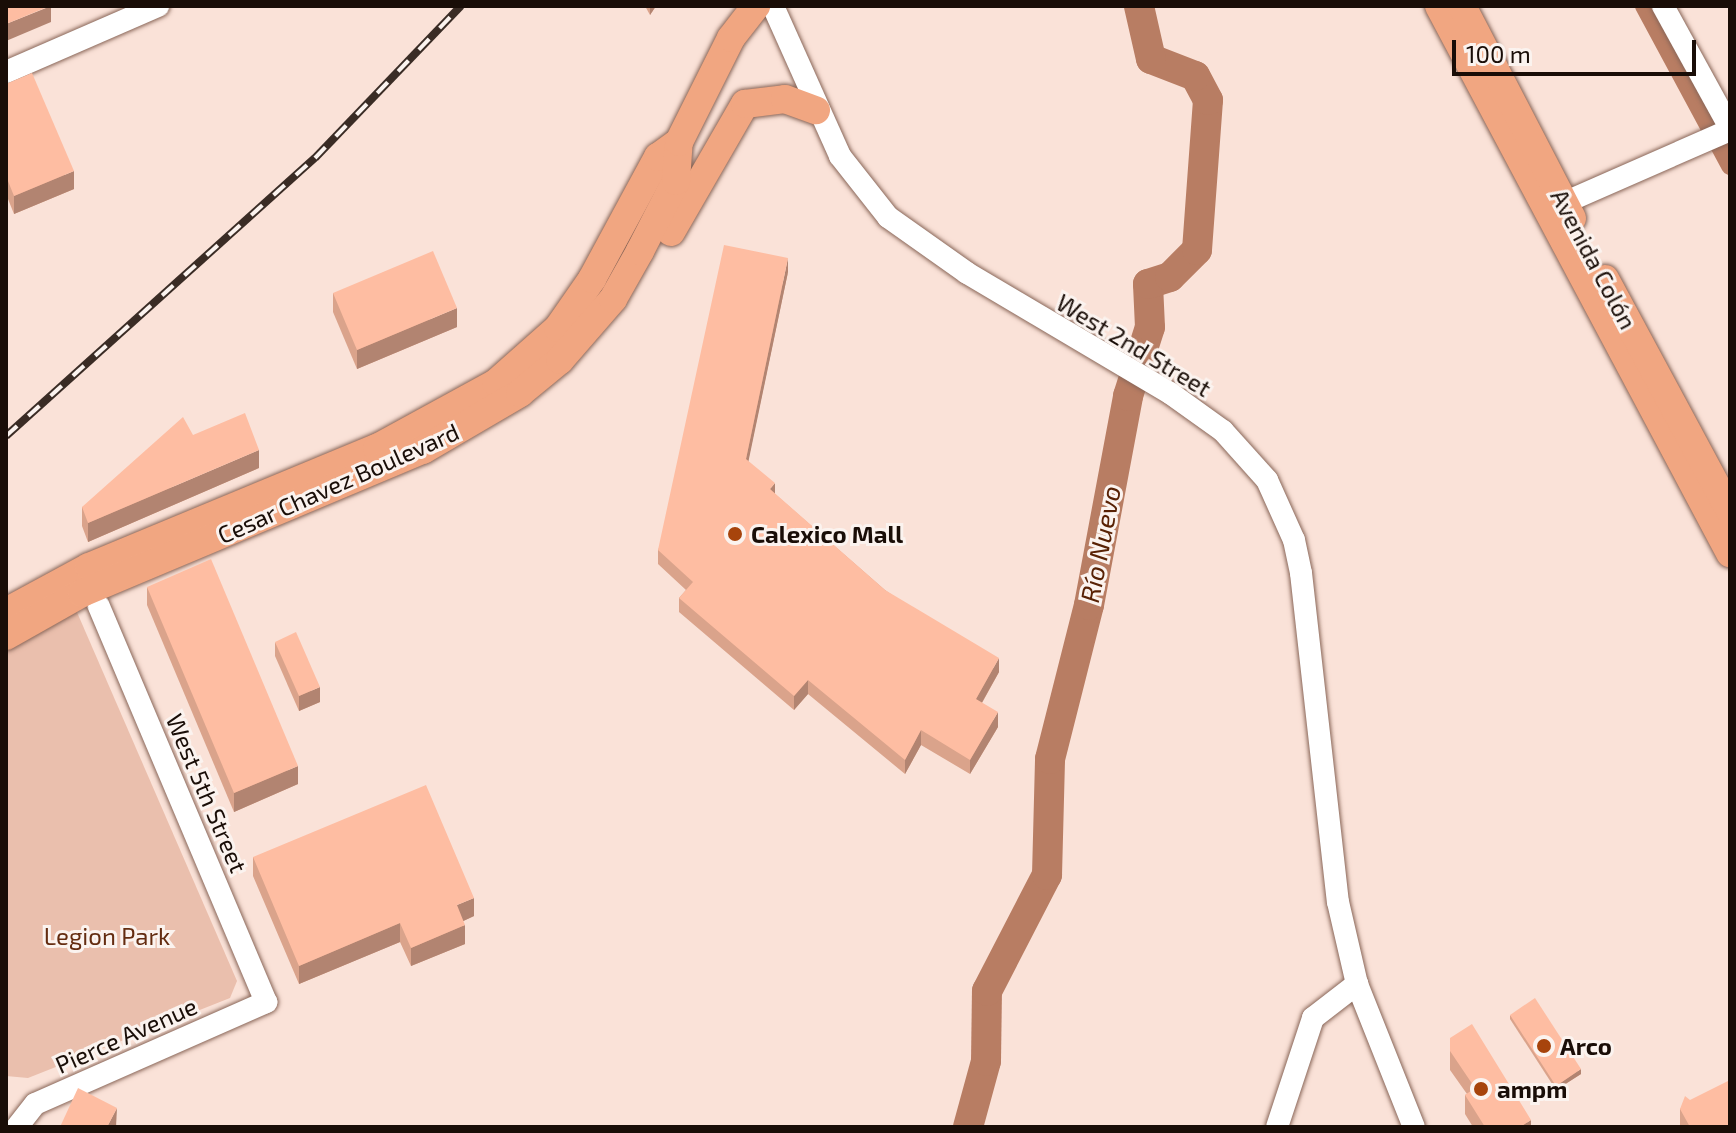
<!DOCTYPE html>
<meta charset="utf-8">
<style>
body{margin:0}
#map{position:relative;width:1736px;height:1133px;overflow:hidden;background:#fae2d8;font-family:"Exo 2",sans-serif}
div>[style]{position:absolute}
.green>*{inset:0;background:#eabfad}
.canal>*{height:18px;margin:-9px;padding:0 9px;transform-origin:9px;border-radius:9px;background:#b87d63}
.river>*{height:30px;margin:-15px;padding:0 15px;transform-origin:15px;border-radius:15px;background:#b87d63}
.roads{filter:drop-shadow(0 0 2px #896658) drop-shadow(0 0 2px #896658)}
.minor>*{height:22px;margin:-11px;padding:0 11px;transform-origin:11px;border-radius:11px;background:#fff}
.major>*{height:28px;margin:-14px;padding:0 14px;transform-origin:14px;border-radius:14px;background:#f1a681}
.rail>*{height:8px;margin-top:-4px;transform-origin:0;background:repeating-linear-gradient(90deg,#fbf3ef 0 15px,#3a2c25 0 30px);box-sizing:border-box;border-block:2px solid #3a2c25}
.wall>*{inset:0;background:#daa38b}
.shaded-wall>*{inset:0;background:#b28471}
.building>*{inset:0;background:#febda2}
.dots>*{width:22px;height:22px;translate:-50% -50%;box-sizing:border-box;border:4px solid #fbf3ef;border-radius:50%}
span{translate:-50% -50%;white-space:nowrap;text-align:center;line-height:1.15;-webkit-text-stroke:6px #fbf3ef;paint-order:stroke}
.street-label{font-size:24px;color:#190d07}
.poi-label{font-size:24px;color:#190d07;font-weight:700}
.left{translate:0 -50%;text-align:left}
.park-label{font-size:24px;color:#642c10}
.water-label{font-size:26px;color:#582104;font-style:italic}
.frame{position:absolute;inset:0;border:8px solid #190d07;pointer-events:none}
.scale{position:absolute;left:1452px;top:40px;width:244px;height:36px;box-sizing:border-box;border:4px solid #190d07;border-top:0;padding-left:10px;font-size:24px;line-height:28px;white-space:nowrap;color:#190d07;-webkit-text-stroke:6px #fbf3ef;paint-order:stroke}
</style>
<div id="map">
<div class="green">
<i style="clip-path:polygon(73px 603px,237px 981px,230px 998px,28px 1078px,6px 1076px,6px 647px)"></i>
</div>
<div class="canal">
<i style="left:1644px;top:6px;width:182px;rotate:61.7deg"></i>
</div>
<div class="river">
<i style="left:968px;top:1127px;width:68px;rotate:-74.7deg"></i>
<i style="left:986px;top:1061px;width:70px;rotate:-89.2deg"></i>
<i style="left:987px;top:991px;width:131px;rotate:-62.7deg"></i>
<i style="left:1047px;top:875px;width:116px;rotate:-88.5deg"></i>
<i style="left:1050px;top:759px;width:159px;rotate:-75.8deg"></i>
<i style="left:1089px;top:605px;width:213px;rotate:-79.4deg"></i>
<i style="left:1128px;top:396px;width:72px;rotate:-72.3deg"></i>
<i style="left:1150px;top:327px;width:43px;rotate:-92.7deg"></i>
<i style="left:1148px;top:284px;width:23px;rotate:-18deg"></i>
<i style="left:1170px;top:277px;width:38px;rotate:-45deg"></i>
<i style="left:1197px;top:250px;width:150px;rotate:-85.8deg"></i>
<i style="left:1208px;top:100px;width:27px;rotate:-118deg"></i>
<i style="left:1195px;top:76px;width:47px;rotate:-158.9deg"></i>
<i style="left:1151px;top:59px;width:54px;rotate:-102.8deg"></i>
</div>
<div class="roads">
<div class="minor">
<i style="left:773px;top:6px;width:164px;rotate:65.9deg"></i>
<i style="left:840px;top:156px;width:78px;rotate:51.8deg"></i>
<i style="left:888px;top:217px;width:97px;rotate:35.3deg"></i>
<i style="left:967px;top:273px;width:236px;rotate:30.6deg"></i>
<i style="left:1170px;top:393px;width:65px;rotate:35.6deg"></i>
<i style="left:1223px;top:431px;width:66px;rotate:48.1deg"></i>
<i style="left:1267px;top:480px;width:66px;rotate:65.8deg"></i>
<i style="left:1294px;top:540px;width:34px;rotate:78deg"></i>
<i style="left:1301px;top:573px;width:331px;rotate:83.6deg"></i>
<i style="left:1338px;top:902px;width:84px;rotate:77deg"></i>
<i style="left:1357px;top:984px;width:154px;rotate:68.3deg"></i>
<i style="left:1663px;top:6px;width:139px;rotate:61.2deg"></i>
<i style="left:6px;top:72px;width:166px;rotate:-23.5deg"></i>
<i style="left:1550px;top:209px;width:197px;rotate:-23.7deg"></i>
<i style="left:17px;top:1127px;width:29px;rotate:-52deg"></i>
<i style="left:35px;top:1104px;width:253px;rotate:-23.8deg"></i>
<i style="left:266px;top:1002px;width:430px;rotate:-112.9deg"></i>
<i style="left:1277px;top:1127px;width:115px;rotate:-71.7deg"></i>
<i style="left:1313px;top:1018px;width:56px;rotate:-37.7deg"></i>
</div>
<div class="major">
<i style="left:1439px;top:6px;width:620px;rotate:61.99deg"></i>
<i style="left:1462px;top:6px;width:239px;rotate:62.6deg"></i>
<i style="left:671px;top:232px;width:148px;rotate:-60deg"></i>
<i style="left:745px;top:104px;width:40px;rotate:-7.1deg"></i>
<i style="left:785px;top:99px;width:33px;rotate:20deg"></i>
<i style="left:1605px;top:279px;width:264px;rotate:61.7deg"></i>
<i style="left:6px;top:612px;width:94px;rotate:-28.5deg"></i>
<i style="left:89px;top:567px;width:312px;rotate:-22.5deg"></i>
<i style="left:377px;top:448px;width:136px;rotate:-28.6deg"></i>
<i style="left:496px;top:383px;width:83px;rotate:-41.6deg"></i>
<i style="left:558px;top:328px;width:60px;rotate:-55.2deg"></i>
<i style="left:592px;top:279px;width:139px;rotate:-61.6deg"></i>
<i style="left:658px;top:157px;width:26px;rotate:-36deg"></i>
<i style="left:6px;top:636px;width:87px;rotate:-29.5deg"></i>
<i style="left:82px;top:593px;width:370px;rotate:-22.8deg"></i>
<i style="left:423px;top:450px;width:113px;rotate:-30.4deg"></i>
<i style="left:520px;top:393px;width:52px;rotate:-39.5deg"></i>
<i style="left:560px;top:360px;width:81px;rotate:-49deg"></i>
<i style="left:613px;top:299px;width:55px;rotate:-60.6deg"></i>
<i style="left:640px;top:251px;width:79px;rotate:-62.8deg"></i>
<i style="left:676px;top:181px;width:39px;rotate:-86deg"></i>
<i style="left:679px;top:142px;width:116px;rotate:-63.4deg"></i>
<i style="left:731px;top:38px;width:41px;rotate:-52deg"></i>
</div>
</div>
<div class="rail">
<i style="left:6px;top:436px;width:416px;rotate:-42deg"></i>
<i style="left:315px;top:158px;width:211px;rotate:-46.2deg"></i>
</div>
<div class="wall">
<i style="clip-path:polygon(645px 6px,656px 6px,650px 15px)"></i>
<i style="clip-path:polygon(6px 84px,74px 189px,14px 214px,6px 194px)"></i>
<i style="clip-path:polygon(788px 272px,748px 461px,775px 494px,885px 590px,999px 672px,982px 703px,998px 727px,970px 774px,921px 745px,905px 774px,808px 694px,794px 710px,679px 612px,679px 598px,686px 590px,658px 564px,658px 550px)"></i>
<i style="clip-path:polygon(333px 293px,457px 327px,357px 369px,333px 312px)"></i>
<i style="clip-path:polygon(259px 468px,88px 542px,82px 526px,82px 507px)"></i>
<i style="clip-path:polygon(147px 587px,298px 784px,234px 812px,147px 605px)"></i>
<i style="clip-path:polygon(275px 642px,320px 702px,299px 711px,275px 656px)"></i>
<i style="clip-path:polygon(253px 857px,474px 916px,463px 921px,465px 944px,411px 966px,400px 942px,299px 984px,253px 876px)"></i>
<i style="clip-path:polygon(1510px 1015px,1581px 1074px,1556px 1090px,1510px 1019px)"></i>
<i style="clip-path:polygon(1450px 1038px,1531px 1127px,1473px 1127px,1465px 1114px,1465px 1095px,1467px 1094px,1450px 1070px)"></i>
<i style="clip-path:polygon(1690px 1100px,1730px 1127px,1680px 1127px,1680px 1109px)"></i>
</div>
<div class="shaded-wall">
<i style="clip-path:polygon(51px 6px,51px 22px,6px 41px,6px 24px)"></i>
<i style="clip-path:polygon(650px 6px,656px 6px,650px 15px)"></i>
<i style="clip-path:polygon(74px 171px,74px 189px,14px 214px,14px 196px)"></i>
<i style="clip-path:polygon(788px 258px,788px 272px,746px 473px,746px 459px)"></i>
<i style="clip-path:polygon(457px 308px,457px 327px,357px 369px,357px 350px)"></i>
<i style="clip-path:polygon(259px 450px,259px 468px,88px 542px,88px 523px)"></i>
<i style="clip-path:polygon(775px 483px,775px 497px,770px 489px)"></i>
<i style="clip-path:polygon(999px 658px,999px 672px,976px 713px,976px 699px)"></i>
<i style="clip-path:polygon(808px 680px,808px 694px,794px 710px,794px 696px)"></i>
<i style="clip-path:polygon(320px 687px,320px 702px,299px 711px,299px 696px)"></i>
<i style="clip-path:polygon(998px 712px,998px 727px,970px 774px,970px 760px)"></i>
<i style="clip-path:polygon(921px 730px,921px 745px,905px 774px,905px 760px)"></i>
<i style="clip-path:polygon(298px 766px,298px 784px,234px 812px,234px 793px)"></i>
<i style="clip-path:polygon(474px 898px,474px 916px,457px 924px,457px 905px)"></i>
<i style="clip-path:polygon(400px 923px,400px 942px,299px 984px,299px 966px)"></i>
<i style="clip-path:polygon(465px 925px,465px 944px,411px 966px,411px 948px)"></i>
<i style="clip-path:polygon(1581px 1069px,1581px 1074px,1556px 1090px,1556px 1086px)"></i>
<i style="clip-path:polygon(117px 1108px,116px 1127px,107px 1127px)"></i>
<i style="clip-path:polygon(1531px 1120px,1531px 1127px,1520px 1127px)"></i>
</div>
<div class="building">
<i style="clip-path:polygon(6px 6px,50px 6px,6px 24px)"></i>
<i style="clip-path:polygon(32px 73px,74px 171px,14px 196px,6px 176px,6px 84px)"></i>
<i style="clip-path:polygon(724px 245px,788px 258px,746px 459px,775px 483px,770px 489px,885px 590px,999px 658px,976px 699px,998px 712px,970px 760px,921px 730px,905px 760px,808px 680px,794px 696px,679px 598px,693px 582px,658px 550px)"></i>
<i style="clip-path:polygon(433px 251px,457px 308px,357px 350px,333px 293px)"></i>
<i style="clip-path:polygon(245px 413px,259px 450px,88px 523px,82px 507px,183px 417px,193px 435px)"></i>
<i style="clip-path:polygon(211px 559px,298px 766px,234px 793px,147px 587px)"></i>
<i style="clip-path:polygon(296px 632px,320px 687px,299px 696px,275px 642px)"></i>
<i style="clip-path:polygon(426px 785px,474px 898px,457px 905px,465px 925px,411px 948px,400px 923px,299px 966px,253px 857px)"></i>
<i style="clip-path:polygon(1535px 998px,1581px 1069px,1556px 1086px,1510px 1015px)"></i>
<i style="clip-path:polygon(1472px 1024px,1531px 1120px,1520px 1127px,1485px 1127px,1465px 1095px,1475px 1088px,1450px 1051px,1450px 1038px)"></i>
<i style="clip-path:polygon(1730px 1080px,1730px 1127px,1690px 1127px,1680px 1109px,1685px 1096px,1690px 1100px)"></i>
<i style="clip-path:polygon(78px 1088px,117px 1108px,107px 1127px,60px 1127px)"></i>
</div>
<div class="dots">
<i style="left:735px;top:534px;background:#a7440c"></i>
<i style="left:1544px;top:1046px;background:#a7440c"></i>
<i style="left:1481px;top:1089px;background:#a7440c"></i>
</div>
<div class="street-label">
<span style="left:1594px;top:259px;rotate:62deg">Avenida Colón</span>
<span style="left:1134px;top:345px;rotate:31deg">West 2nd Street</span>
<span style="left:338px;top:483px;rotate:-24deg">Cesar Chavez Boulevard</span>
<span style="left:207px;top:793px;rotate:67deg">West 5th Street</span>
<span style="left:126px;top:1035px;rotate:-24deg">Pierce Avenue</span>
</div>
<div class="poi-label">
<span class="left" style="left:751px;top:534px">Calexico Mall</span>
<span class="left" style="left:1560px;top:1046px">Arco</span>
<span class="left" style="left:1497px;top:1089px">ampm</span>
</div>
<div class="park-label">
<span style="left:107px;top:936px">Legion Park</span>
</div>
<div class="water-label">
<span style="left:1100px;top:544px;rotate:-79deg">Río Nuevo</span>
</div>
<div class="frame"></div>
<div class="scale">100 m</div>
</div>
